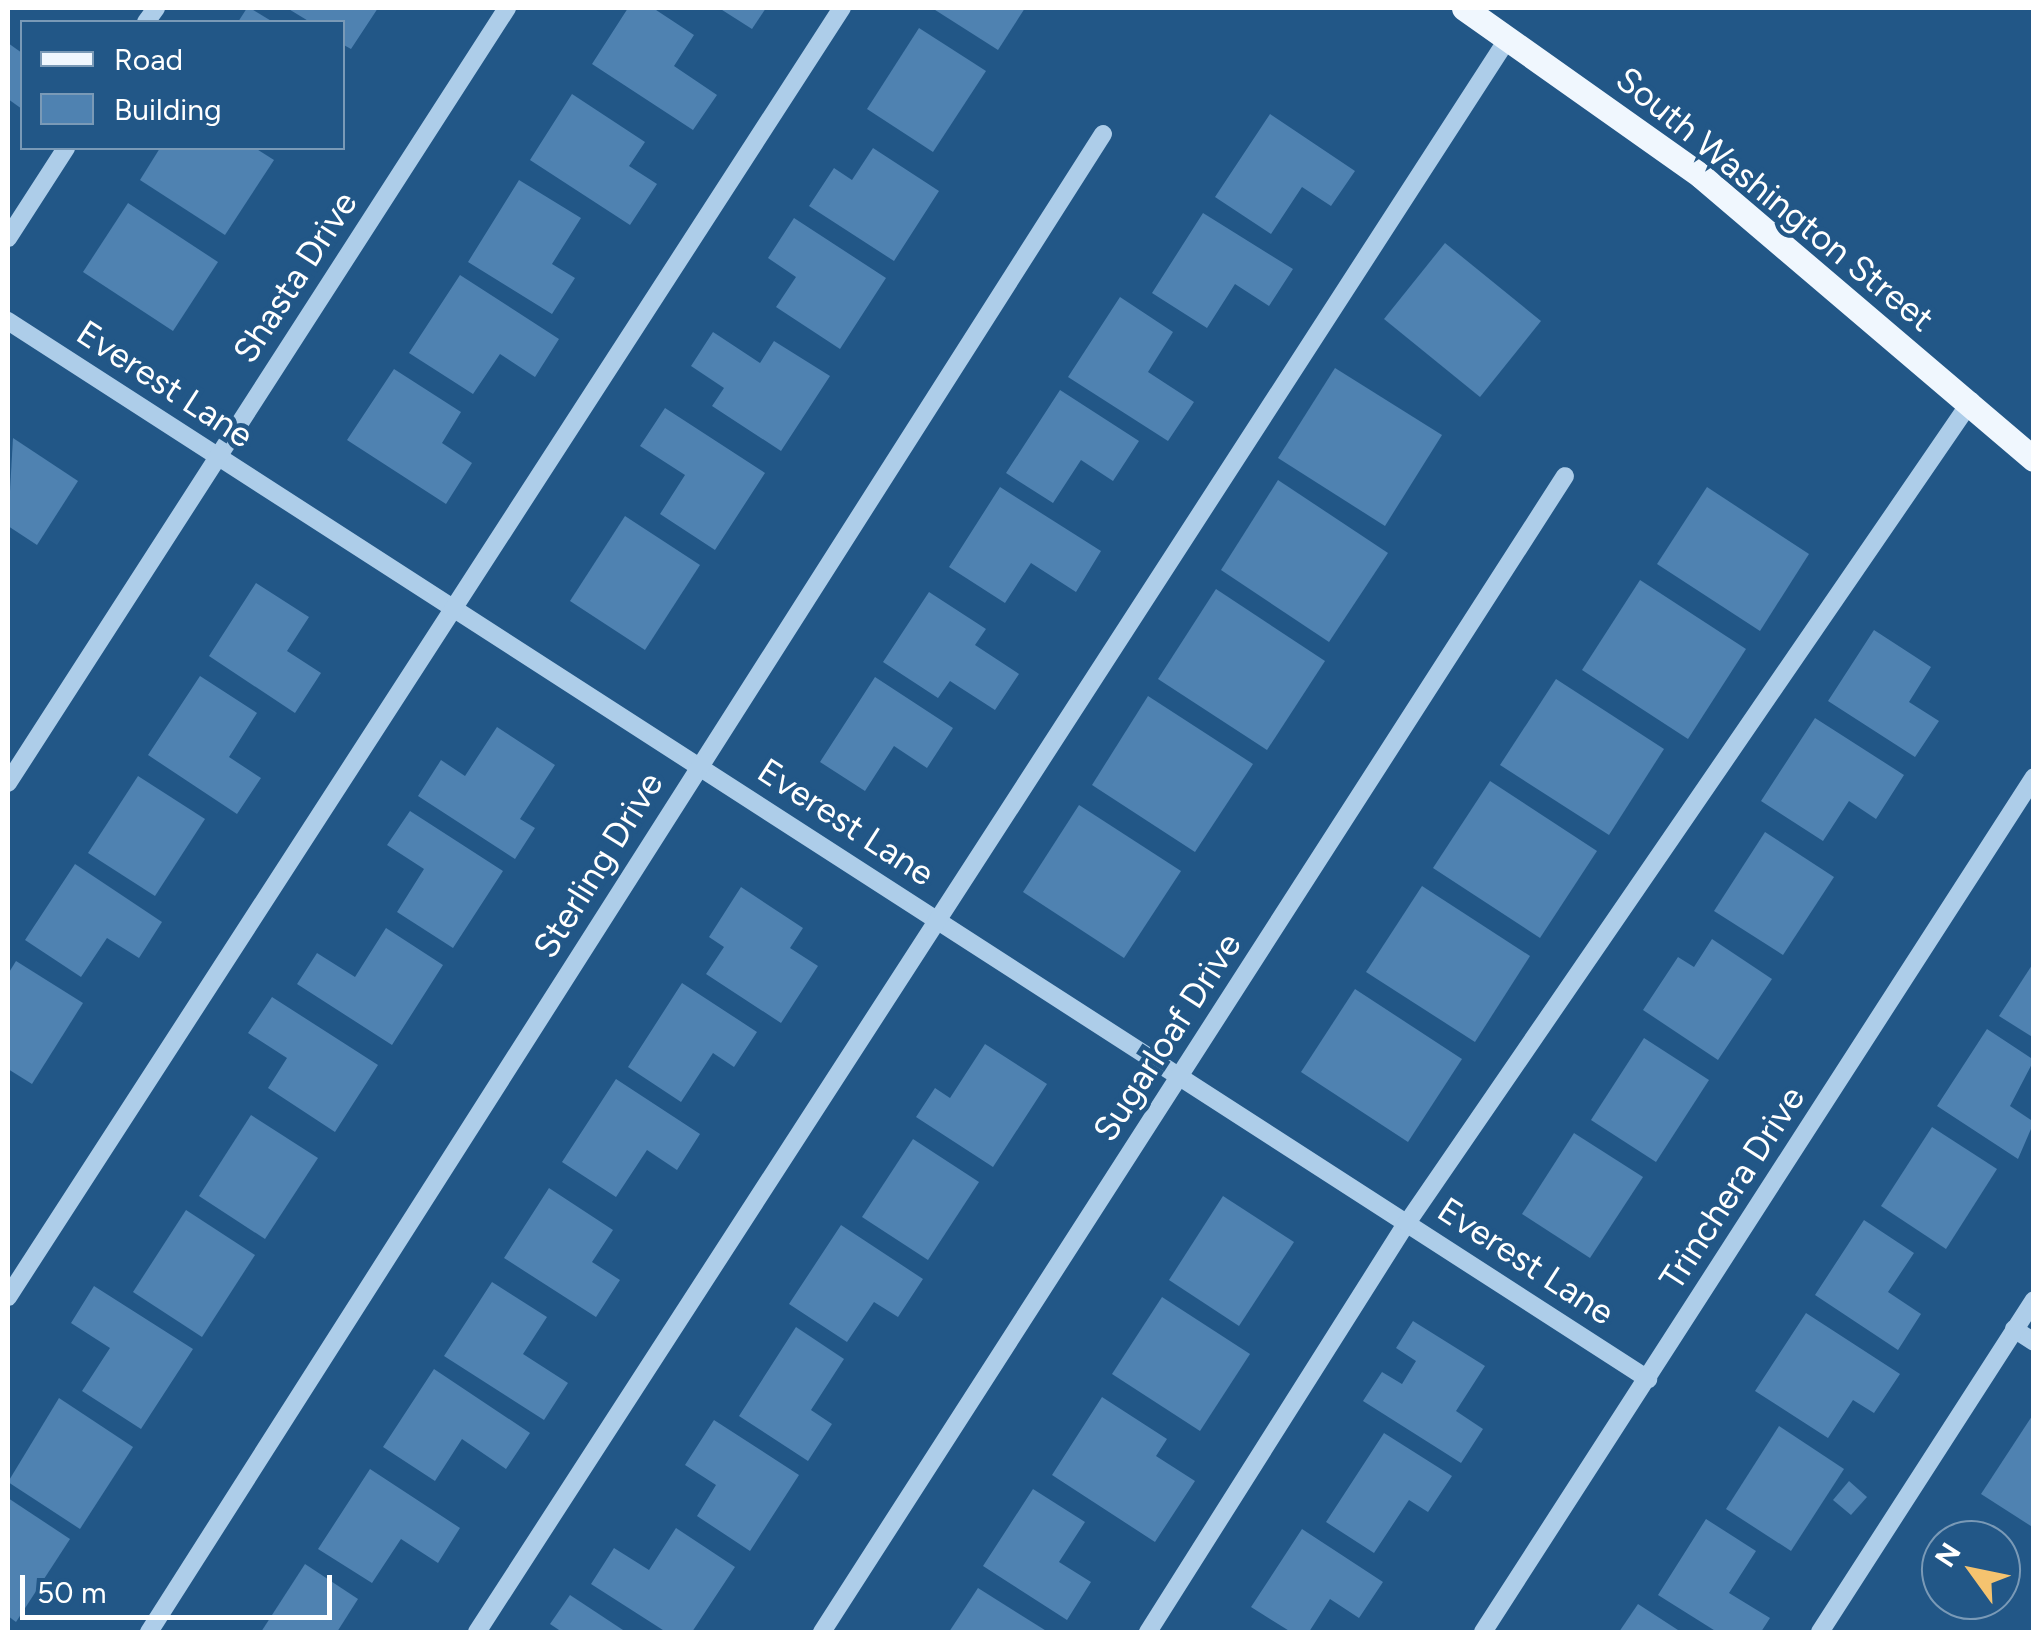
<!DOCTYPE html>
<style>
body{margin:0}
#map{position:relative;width:2041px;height:1640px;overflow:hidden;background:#225787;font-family:Figtree,sans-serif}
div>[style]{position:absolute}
.building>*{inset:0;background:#4f82b1}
.minor>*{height:18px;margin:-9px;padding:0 9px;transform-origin:9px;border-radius:9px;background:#adcde9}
.major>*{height:25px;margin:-12.5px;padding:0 12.5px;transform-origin:12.5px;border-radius:12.5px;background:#f0f7fe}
span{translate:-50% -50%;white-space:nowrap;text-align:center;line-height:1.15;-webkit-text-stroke:9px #225787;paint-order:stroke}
.street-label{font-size:35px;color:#fff}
.frame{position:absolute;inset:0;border:10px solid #fff;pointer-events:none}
.legend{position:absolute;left:20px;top:20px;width:325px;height:130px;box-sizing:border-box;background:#225787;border:2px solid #7a9ab7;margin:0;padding:12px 18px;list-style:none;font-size:30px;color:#fff}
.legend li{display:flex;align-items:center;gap:20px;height:50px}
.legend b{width:50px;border:2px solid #7a9ab7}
.north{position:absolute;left:1921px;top:1520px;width:100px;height:100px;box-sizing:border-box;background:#225787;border:2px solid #7a9ab7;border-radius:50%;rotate:303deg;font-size:28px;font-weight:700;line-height:40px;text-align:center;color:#fff}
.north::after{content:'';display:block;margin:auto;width:35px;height:45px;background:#f5c36f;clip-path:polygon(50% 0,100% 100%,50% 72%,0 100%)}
.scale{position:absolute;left:20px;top:1575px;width:312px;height:45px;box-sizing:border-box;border:5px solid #fff;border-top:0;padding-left:12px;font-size:30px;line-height:35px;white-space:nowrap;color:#fff;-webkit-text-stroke:8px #225787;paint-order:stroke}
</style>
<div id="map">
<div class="building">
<i style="clip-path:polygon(247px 8px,250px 8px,273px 22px,238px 22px)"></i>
<i style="clip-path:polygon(287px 8px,378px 8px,351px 49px,342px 44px,342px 22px,310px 22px)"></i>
<i style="clip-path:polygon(628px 8px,653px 8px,694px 35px,674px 66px,717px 95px,693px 130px,592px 64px)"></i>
<i style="clip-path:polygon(719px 8px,766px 8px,752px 29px)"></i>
<i style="clip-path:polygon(932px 8px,1025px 8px,998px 50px)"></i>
<i style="clip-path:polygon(919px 28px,986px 71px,933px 152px,867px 109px)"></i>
<i style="clip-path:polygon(8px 43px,22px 53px,22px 109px,8px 99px)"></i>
<i style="clip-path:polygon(572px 94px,645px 142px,629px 166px,657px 184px,630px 225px,530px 160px)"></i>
<i style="clip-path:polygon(1270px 114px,1355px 171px,1331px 206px,1302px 187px,1271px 234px,1215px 197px)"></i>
<i style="clip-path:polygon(160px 148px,255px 148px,274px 160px,225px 235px,140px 180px)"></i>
<i style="clip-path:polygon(873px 148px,939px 191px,894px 261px,809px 206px,834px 168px,852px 180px)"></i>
<i style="clip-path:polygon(519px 180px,581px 218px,552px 264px,575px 278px,552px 314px,468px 262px)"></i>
<i style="clip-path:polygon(128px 203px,218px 262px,173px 331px,83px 272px)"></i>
<i style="clip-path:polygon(1203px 213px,1293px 269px,1269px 306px,1235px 284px,1207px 328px,1152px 293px)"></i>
<i style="clip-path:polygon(794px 218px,886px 278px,840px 349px,776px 307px,796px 277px,768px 258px)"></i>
<i style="clip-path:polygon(1445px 243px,1541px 321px,1480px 397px,1384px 319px)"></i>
<i style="clip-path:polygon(460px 275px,559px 339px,535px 377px,500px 354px,473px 394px,409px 353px)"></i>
<i style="clip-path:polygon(1120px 297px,1173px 332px,1148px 372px,1194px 402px,1168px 441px,1068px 377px)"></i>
<i style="clip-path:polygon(713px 332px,760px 363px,774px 341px,830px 376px,781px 451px,712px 406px,724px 388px,691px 366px)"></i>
<i style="clip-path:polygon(1335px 368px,1442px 435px,1385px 526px,1278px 458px)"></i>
<i style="clip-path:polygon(394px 369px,461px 412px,442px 443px,472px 463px,446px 504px,347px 440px)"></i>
<i style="clip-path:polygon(1060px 390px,1139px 441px,1113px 481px,1081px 460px,1053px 503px,1006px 473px)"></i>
<i style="clip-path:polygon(665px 408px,765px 473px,715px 550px,660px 514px,685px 475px,640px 446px)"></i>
<i style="clip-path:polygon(13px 438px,78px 481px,37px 545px,8px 526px)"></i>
<i style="clip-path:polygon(1278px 480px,1388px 553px,1329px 642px,1221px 570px)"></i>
<i style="clip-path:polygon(1000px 487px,1101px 551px,1076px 592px,1031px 563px,1005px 603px,949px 567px)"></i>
<i style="clip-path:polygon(1707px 487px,1809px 554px,1760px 631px,1657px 564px)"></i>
<i style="clip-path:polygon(625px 516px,700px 565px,645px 650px,570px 601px)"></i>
<i style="clip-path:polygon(1640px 580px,1746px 649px,1688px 739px,1582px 670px)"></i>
<i style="clip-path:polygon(256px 583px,309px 617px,287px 651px,321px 673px,295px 713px,209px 656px)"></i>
<i style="clip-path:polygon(1216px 589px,1325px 661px,1267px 750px,1158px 679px)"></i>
<i style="clip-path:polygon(929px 592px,986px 629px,975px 645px,1019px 674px,995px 710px,950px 681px,938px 698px,883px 662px)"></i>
<i style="clip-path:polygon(1874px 630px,1931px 667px,1909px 702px,1939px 721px,1915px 757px,1828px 701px)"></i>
<i style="clip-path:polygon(200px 676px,257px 713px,229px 757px,261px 778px,237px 814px,148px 755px)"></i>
<i style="clip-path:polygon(875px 677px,953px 728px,927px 768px,894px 746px,865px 791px,820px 762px)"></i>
<i style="clip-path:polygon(1556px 679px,1664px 749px,1609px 835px,1500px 765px)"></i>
<i style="clip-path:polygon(1148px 696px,1253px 764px,1195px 852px,1092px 785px)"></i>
<i style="clip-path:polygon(1815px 718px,1904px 775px,1876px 819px,1849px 801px,1823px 841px,1761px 801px)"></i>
<i style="clip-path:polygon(497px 727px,555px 765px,520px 819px,535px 828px,515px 859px,418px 796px,441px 760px,465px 776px)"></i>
<i style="clip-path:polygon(138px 776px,205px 819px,155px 896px,88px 853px)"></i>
<i style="clip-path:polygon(1490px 781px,1597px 851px,1540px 938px,1433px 868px)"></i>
<i style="clip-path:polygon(1079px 805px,1181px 871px,1124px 958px,1023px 892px)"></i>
<i style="clip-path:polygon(410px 811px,503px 871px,453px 948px,397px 912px,424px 869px,387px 845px)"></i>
<i style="clip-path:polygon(1765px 832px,1834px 877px,1783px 955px,1714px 911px)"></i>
<i style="clip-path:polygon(75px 864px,162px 922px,139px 958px,107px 938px,81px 977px,25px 940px)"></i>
<i style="clip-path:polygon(1422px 886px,1530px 956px,1475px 1042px,1366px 972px)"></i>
<i style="clip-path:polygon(741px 887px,803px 928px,790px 948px,818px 966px,781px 1023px,706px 974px,724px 947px,709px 937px)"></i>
<i style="clip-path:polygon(386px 928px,443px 965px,392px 1045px,297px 984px,317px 953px,355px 977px)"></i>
<i style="clip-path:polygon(1712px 939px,1772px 979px,1718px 1060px,1643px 1010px,1678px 957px,1694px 967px)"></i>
<i style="clip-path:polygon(16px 961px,83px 1003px,32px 1084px,8px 1069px,8px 974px)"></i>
<i style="clip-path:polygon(2034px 962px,2034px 1038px,1999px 1016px)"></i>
<i style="clip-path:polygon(682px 983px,757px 1032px,734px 1067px,713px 1053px,681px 1102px,628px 1067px)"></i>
<i style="clip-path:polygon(1355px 989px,1462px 1059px,1408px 1142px,1301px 1072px)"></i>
<i style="clip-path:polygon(272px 997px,378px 1065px,335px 1132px,268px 1088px,287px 1058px,248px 1033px)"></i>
<i style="clip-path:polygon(1987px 1029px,2034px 1060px,2010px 1106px,2034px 1122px,2018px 1159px,1937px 1106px)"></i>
<i style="clip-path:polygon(1644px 1038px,1709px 1080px,1656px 1162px,1591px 1120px)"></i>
<i style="clip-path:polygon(985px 1044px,1047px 1084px,993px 1167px,916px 1117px,935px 1088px,950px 1098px)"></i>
<i style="clip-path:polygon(616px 1079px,700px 1134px,677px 1170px,647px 1150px,616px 1197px,562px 1162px)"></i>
<i style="clip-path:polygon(251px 1115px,318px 1158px,265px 1239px,199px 1196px)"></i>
<i style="clip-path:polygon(1932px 1127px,1997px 1169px,1946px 1249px,1881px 1206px)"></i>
<i style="clip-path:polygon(1574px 1133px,1643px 1177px,1590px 1258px,1522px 1214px)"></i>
<i style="clip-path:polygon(913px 1139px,979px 1182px,928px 1260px,862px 1217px)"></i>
<i style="clip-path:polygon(549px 1188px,613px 1230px,592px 1262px,620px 1280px,596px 1317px,504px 1258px)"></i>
<i style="clip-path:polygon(1223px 1196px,1294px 1242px,1239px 1326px,1169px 1280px)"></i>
<i style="clip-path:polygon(186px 1210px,255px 1255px,202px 1337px,133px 1292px)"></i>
<i style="clip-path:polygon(1864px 1220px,1914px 1253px,1888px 1292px,1921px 1314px,1898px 1350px,1815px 1295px)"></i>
<i style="clip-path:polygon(841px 1225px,923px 1279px,898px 1317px,874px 1302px,847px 1342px,789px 1304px)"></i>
<i style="clip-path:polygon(492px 1282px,547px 1317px,523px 1354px,568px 1383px,544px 1420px,444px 1356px)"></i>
<i style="clip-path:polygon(94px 1286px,193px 1349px,141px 1429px,82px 1391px,110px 1348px,71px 1323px)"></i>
<i style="clip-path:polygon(1162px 1297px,1250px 1354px,1200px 1431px,1112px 1374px)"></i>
<i style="clip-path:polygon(1806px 1313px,1900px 1374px,1874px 1413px,1853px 1400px,1828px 1438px,1755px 1391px)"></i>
<i style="clip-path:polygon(1413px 1321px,1485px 1366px,1456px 1411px,1483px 1429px,1461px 1463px,1363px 1401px,1382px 1372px,1402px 1384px,1416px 1361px,1396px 1348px)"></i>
<i style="clip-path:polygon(796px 1327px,844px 1359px,811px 1410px,832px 1424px,808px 1461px,739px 1416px)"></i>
<i style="clip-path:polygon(434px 1369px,530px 1433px,506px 1469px,462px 1439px,435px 1481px,383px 1447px)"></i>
<i style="clip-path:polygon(1102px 1397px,1167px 1439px,1156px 1456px,1195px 1481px,1155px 1542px,1052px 1475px)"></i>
<i style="clip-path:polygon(59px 1398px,133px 1447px,80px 1529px,8px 1482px)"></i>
<i style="clip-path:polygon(2034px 1413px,2034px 1528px,1981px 1494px)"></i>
<i style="clip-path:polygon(714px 1420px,799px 1475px,750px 1551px,697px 1516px,716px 1485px,685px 1465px)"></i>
<i style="clip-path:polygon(1779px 1426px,1844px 1469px,1791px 1551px,1726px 1509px)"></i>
<i style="clip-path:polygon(1384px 1433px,1452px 1476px,1428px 1512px,1409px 1500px,1374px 1553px,1326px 1522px)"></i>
<i style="clip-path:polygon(370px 1469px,460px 1528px,438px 1563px,401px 1539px,372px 1583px,318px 1549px)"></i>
<i style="clip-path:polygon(1849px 1481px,1867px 1497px,1851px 1515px,1833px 1500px)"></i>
<i style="clip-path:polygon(1033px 1489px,1085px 1522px,1059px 1562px,1091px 1582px,1067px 1620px,983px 1566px)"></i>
<i style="clip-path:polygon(8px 1498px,70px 1539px,16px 1622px,8px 1616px)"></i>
<i style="clip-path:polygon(1706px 1519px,1756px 1551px,1729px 1593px,1770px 1618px,1761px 1632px,1717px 1632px,1658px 1595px)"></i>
<i style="clip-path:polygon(676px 1528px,735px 1567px,692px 1632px,666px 1632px,591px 1584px,614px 1548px,649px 1570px)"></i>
<i style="clip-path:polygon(1302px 1529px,1383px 1582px,1359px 1618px,1330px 1599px,1309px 1632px,1291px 1632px,1251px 1607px)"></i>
<i style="clip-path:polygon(305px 1564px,358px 1599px,337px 1632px,261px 1632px)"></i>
<i style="clip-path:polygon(978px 1588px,1048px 1632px,949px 1632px)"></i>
<i style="clip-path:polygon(570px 1595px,626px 1632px,562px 1632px,550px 1624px)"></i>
<i style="clip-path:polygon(1638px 1604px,1681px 1632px,1619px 1632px)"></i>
</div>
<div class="minor">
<i style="left:146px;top:22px;width:17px;rotate:-54deg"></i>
<i style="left:8px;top:238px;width:107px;rotate:-57.2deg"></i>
<i style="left:8px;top:321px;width:1952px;rotate:32.83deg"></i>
<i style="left:8px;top:783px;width:922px;rotate:-57.22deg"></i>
<i style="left:8px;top:1297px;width:1535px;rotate:-57.1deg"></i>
<i style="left:2014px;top:1329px;width:24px;rotate:33deg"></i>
<i style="left:149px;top:1632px;width:1776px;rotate:-57.51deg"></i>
<i style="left:477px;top:1632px;width:1900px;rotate:-57.1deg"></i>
<i style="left:822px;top:1632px;width:1374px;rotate:-57.27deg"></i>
<i style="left:1148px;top:1632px;width:484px;rotate:-57.7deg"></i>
<i style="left:1407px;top:1223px;width:997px;rotate:-55.54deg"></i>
<i style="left:1483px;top:1632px;width:1017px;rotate:-57.2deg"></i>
<i style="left:1820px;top:1632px;width:395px;rotate:-57.2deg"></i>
</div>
<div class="major">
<i style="left:1464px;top:8px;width:291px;rotate:35.3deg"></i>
<i style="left:1701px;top:176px;width:437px;rotate:40.4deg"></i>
</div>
<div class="street-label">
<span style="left:1775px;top:199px;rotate:39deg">South Washington Street</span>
<span style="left:295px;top:277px;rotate:-57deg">Shasta Drive</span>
<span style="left:165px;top:384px;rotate:33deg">Everest Lane</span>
<span style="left:846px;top:822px;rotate:33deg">Everest Lane</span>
<span style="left:598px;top:865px;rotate:-58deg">Sterling Drive</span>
<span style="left:1167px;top:1037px;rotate:-57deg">Sugarloaf Drive</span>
<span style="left:1732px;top:1188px;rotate:-57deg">Trinchera Drive</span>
<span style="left:1526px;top:1261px;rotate:33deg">Everest Lane</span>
</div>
<div class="frame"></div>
<ul class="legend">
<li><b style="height:12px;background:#f0f7fe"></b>Road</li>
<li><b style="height:28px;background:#4f82b1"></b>Building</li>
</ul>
<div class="north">N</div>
<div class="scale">50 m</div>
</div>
